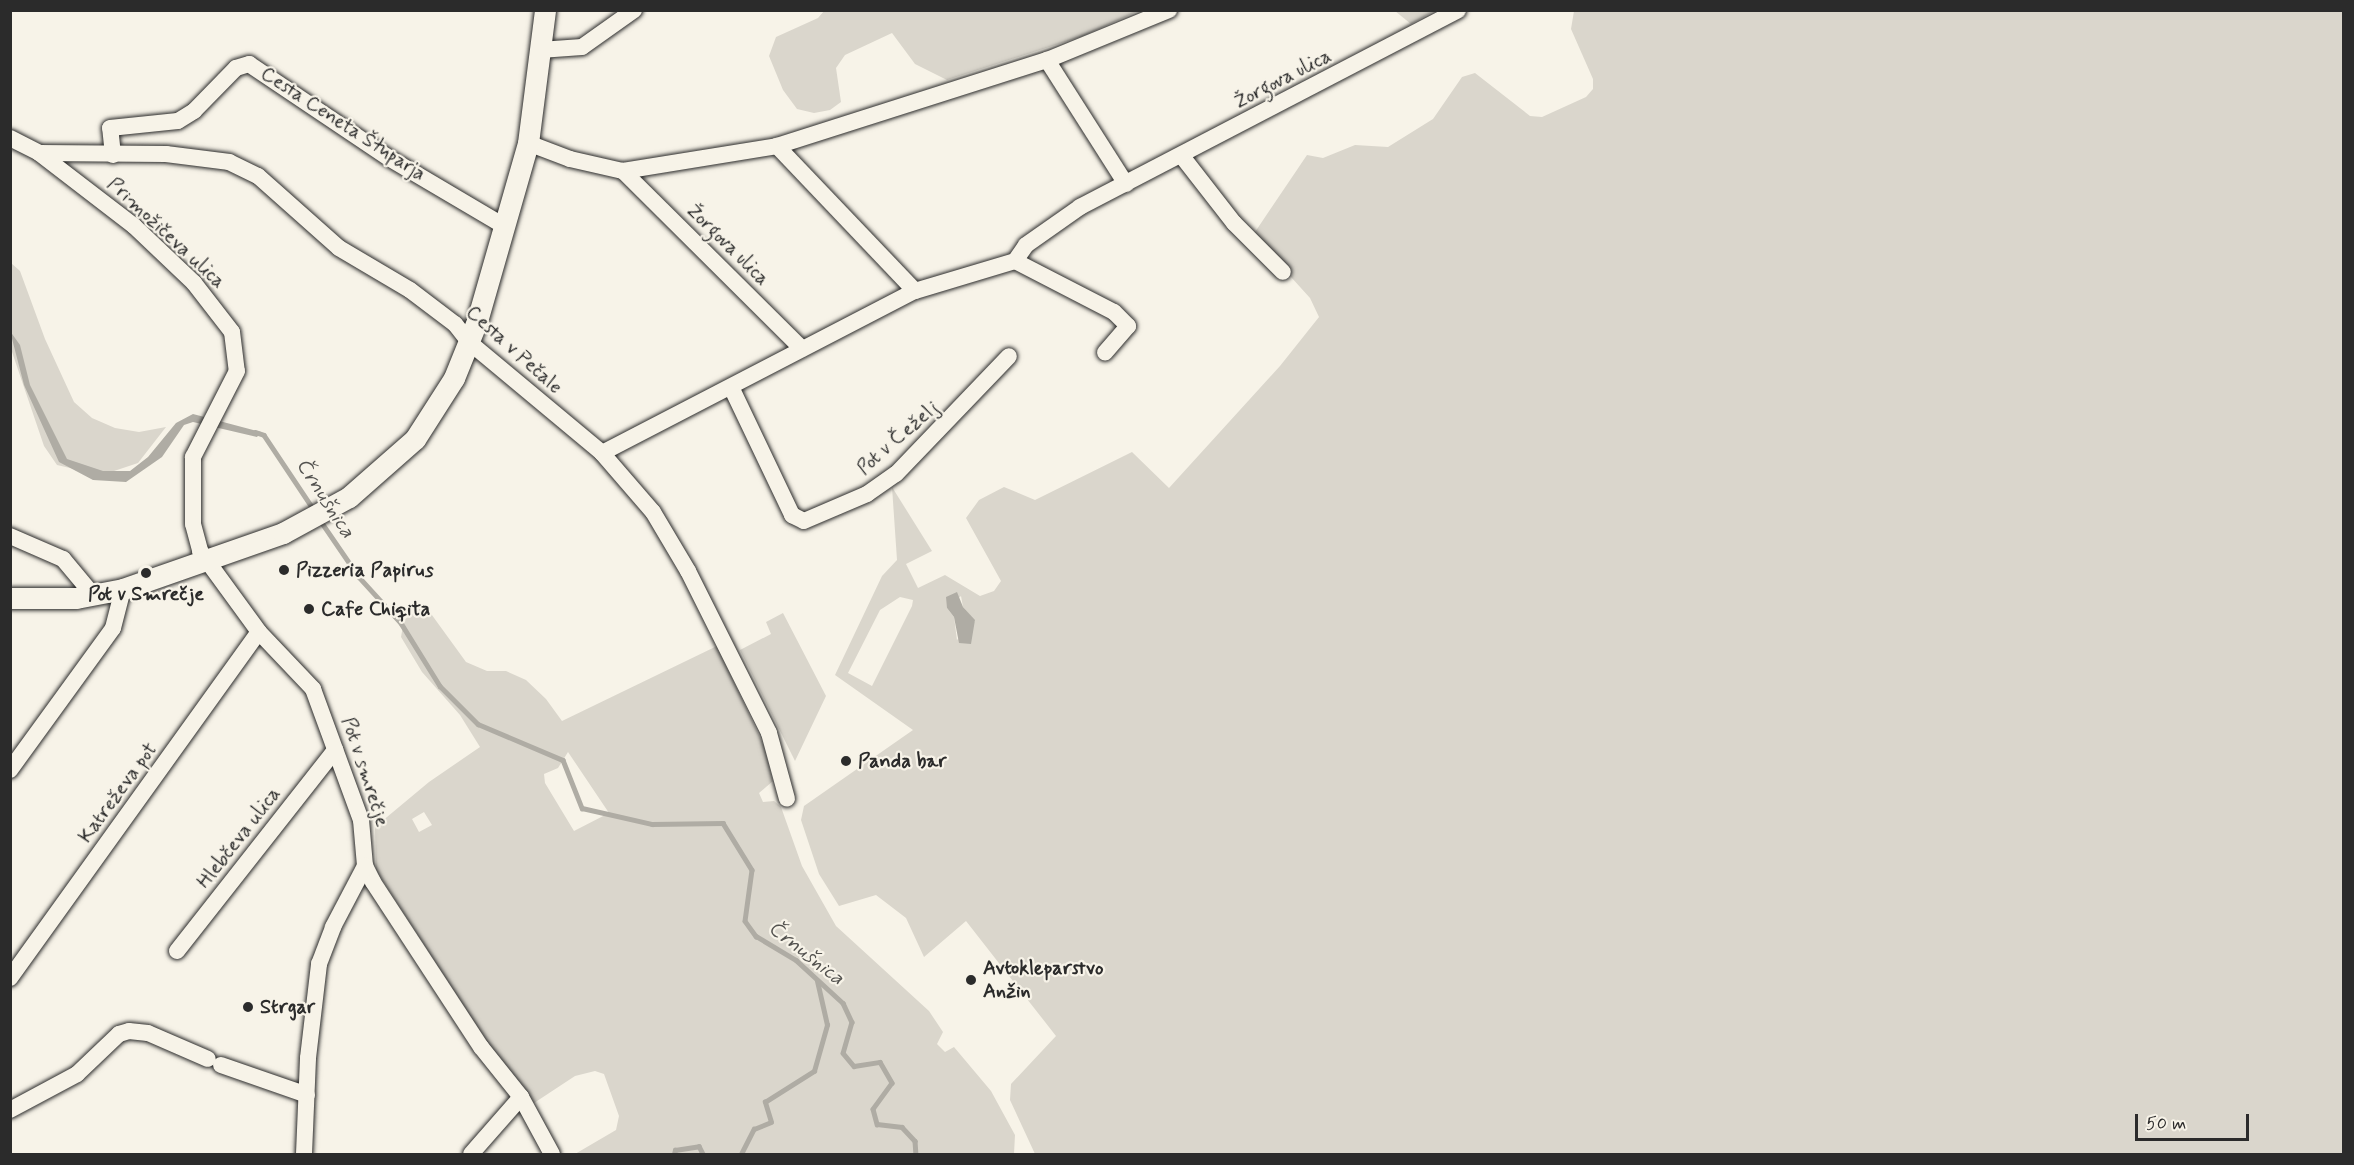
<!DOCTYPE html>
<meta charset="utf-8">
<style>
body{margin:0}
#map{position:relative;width:2354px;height:1165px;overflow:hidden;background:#f7f3e8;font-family:Mynerve,sans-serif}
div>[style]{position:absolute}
.green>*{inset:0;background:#dad6cc}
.water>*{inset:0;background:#afaca4}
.stream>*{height:4.5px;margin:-2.25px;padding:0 2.25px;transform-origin:2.25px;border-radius:2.25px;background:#afaca4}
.roads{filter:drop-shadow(0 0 2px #2b2b2b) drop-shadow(0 0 2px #2b2b2b)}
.minor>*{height:16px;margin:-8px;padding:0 8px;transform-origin:8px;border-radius:8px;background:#f7f3e8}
.tertiary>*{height:21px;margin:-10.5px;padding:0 10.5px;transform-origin:10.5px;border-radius:10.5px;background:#f7f3e8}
.dots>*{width:16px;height:16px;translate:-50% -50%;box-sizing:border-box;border:3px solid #f7f3e8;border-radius:50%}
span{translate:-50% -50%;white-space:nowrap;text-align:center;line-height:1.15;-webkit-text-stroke:4.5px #f7f3e8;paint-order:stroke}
.street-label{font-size:20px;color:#2b2b2b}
.poi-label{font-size:20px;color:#2b2b2b;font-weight:700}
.left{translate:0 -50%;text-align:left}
.water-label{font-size:21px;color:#53524f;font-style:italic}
.frame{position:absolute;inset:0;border:12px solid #2b2b2b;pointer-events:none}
.scale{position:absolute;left:2135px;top:1114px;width:114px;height:27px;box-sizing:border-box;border:3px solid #2b2b2b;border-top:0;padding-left:8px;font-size:18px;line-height:21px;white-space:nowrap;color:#2b2b2b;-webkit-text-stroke:4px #f7f3e8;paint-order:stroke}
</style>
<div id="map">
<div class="green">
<i style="clip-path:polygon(824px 11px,824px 10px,1138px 11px,1083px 36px,947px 80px,915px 64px,892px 33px,845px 55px,836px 68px,841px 102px,830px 110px,814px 113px,797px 109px,783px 90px,769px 56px,776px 37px,818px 18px)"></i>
<i style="clip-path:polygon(1395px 11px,1434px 11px,1411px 24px)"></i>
<i style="clip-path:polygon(evenodd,1574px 11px,2343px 11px,2343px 1154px,1035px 1154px,1010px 1100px,1011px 1084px,1056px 1036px,966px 921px,924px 957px,906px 918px,876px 895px,839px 906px,819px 874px,801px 820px,804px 806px,913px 730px,835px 675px,882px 576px,897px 560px,892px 487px,932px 551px,906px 564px,918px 588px,945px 575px,980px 596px,994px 591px,1001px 581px,966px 518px,979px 500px,1004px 487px,1035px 500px,1132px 452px,1169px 488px,1280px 366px,1319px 317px,1310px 298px,1253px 235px,1307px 155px,1323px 158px,1355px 145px,1388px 147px,1433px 119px,1462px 77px,1475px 73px,1530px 116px,1542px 117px,1586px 97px,1593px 89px,1593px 79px,1571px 29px,1574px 11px,961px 596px,963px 607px,975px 621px,957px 640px,954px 617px,947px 608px,961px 596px,1574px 11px,900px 597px,913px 600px,912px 606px,872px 686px,848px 673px,880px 610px,900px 597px)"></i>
<i style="clip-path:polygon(11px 263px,20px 271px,45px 339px,74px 402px,92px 418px,115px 428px,139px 432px,166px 427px,138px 463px,111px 472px,83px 471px,57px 465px,44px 446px,11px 349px)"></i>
<i style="clip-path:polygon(evenodd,422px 607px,429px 611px,466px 662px,487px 671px,506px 671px,526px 680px,546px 699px,562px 721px,717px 646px,764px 746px,773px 781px,759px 793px,763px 802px,774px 801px,781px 807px,802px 866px,836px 926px,929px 1011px,943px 1032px,937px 1044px,945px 1052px,954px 1047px,991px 1091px,1015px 1135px,1014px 1154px,575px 1154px,616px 1130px,619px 1116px,604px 1074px,595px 1071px,575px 1076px,534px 1103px,489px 1045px,376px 870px,375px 827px,429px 782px,480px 747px,460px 715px,422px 672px,401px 637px,404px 620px,422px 607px,568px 752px,609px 813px,574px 831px,545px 783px,544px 774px,558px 768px,568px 752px,422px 607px,424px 812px,432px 825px,419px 832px,412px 819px,424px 812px)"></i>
<i style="clip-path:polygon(783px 613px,826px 696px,795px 761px,740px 650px,771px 634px,766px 622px)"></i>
</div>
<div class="water">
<i style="clip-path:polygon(10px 331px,20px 345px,30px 385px,67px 459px,103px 471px,130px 471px,148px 457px,176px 423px,193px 414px,261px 432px,257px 437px,193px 422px,184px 425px,162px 457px,126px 482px,93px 480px,59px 462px,24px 385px)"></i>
<i style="clip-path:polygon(957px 592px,963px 607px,975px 620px,971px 644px,959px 643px,954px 617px,947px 608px,946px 597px)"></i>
</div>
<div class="stream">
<i style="left:255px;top:432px;width:9px;rotate:18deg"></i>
<i style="left:264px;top:435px;width:90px;rotate:56.3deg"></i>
<i style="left:320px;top:520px;width:69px;rotate:55.6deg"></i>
<i style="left:359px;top:577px;width:62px;rotate:47.6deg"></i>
<i style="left:401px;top:623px;width:74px;rotate:58.2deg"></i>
<i style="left:440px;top:686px;width:54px;rotate:45deg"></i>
<i style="left:478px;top:724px;width:92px;rotate:23deg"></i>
<i style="left:563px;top:760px;width:52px;rotate:68.4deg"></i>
<i style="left:582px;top:808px;width:72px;rotate:12.9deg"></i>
<i style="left:652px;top:824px;width:71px;rotate:-0.8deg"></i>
<i style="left:723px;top:823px;width:55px;rotate:58.3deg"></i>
<i style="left:752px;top:870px;width:51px;rotate:97.8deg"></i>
<i style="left:745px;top:921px;width:19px;rotate:54deg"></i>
<i style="left:756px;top:936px;width:47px;rotate:31deg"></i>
<i style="left:796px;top:960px;width:64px;rotate:42.5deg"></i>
<i style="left:843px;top:1003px;width:21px;rotate:65deg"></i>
<i style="left:852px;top:1022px;width:32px;rotate:106deg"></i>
<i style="left:843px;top:1053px;width:17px;rotate:50deg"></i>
<i style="left:854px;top:1066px;width:26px;rotate:-9deg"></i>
<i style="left:880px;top:1062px;width:24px;rotate:60deg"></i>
<i style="left:892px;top:1083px;width:32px;rotate:126deg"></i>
<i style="left:873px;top:1109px;width:16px;rotate:75deg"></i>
<i style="left:877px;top:1124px;width:25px;rotate:7deg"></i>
<i style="left:902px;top:1127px;width:19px;rotate:47deg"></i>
<i style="left:915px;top:1141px;width:13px;rotate:86deg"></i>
<i style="left:674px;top:1154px;width:4px;rotate:-76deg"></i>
<i style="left:675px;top:1150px;width:24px;rotate:-9deg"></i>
<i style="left:699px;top:1146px;width:9px;rotate:63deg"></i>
<i style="left:741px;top:1154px;width:28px;rotate:-63deg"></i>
<i style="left:754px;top:1129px;width:18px;rotate:-22deg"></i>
<i style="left:771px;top:1122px;width:21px;rotate:-107deg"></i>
<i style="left:765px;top:1102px;width:58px;rotate:-32.3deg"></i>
<i style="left:814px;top:1071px;width:48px;rotate:-74.2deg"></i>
<i style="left:827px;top:1025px;width:45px;rotate:-102.8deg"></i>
</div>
<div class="roads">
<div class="minor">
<i style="left:540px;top:50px;width:42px;rotate:-4.1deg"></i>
<i style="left:582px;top:47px;width:64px;rotate:-35.4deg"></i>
<i style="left:1047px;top:60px;width:147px;rotate:57.5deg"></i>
<i style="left:10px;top:138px;width:33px;rotate:27deg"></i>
<i style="left:39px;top:153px;width:120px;rotate:37.5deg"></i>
<i style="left:134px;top:226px;width:83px;rotate:43.5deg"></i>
<i style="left:194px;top:283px;width:62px;rotate:52.2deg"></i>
<i style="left:232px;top:332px;width:39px;rotate:83deg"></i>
<i style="left:237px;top:371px;width:97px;rotate:117.1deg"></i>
<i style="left:193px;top:457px;width:67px;rotate:90deg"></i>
<i style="left:193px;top:524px;width:28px;rotate:75deg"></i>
<i style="left:200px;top:551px;width:100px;rotate:53.9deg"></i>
<i style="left:259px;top:632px;width:79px;rotate:46.5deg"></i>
<i style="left:313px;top:689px;width:140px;rotate:69.9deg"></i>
<i style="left:361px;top:820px;width:46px;rotate:85deg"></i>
<i style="left:365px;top:866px;width:18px;rotate:63deg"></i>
<i style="left:373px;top:882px;width:197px;rotate:56.8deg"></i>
<i style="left:481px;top:1047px;width:64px;rotate:51.3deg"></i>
<i style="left:521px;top:1097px;width:65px;rotate:61.5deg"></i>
<i style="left:528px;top:143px;width:45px;rotate:20.9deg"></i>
<i style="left:570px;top:159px;width:54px;rotate:12.8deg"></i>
<i style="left:623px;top:171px;width:156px;rotate:-9.2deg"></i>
<i style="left:777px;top:146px;width:283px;rotate:-17.7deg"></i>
<i style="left:1047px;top:60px;width:132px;rotate:-22.3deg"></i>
<i style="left:777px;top:146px;width:200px;rotate:46.4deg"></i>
<i style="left:39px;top:153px;width:127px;rotate:0.5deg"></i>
<i style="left:166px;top:154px;width:64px;rotate:7.2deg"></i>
<i style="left:229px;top:162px;width:32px;rotate:26deg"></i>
<i style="left:258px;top:176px;width:108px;rotate:41.6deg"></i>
<i style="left:339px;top:248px;width:82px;rotate:30.6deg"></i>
<i style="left:410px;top:290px;width:56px;rotate:37.1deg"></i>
<i style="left:455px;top:324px;width:23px;rotate:52deg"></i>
<i style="left:469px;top:342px;width:173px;rotate:39.8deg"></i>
<i style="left:602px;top:453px;width:78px;rotate:49.2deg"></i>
<i style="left:653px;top:512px;width:69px;rotate:59.3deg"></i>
<i style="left:688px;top:571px;width:181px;rotate:63.4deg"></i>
<i style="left:769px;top:733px;width:68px;rotate:74.7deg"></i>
<i style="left:113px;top:155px;width:27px;rotate:-96deg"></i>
<i style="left:110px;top:128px;width:68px;rotate:-5.9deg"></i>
<i style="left:178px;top:121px;width:19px;rotate:-32deg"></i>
<i style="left:194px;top:111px;width:60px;rotate:-45.7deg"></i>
<i style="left:236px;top:68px;width:14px;rotate:-17deg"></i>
<i style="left:249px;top:64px;width:169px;rotate:33.9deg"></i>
<i style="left:389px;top:158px;width:134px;rotate:30.6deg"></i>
<i style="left:1181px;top:155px;width:86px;rotate:52.1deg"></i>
<i style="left:1234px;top:223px;width:69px;rotate:45deg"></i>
<i style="left:623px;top:171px;width:252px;rotate:44.8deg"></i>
<i style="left:1015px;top:261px;width:111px;rotate:27.3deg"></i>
<i style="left:1114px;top:312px;width:20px;rotate:45deg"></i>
<i style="left:1128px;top:326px;width:35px;rotate:131deg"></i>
<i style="left:732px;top:389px;width:140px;rotate:64.5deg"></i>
<i style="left:792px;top:515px;width:13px;rotate:27deg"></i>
<i style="left:804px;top:521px;width:69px;rotate:-23.2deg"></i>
<i style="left:867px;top:494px;width:35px;rotate:-35deg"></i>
<i style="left:896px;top:474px;width:163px;rotate:-46.2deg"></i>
<i style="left:602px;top:453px;width:352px;rotate:-27.4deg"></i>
<i style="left:915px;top:291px;width:104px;rotate:-16.7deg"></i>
<i style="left:1015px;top:261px;width:19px;rotate:-55deg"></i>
<i style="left:1026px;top:245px;width:66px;rotate:-35.1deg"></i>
<i style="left:1080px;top:207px;width:426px;rotate:-27.5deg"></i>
<i style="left:10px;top:536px;width:58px;rotate:23.5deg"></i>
<i style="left:63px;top:559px;width:48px;rotate:50deg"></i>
<i style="left:10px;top:770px;width:175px;rotate:-54deg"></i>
<i style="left:113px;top:628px;width:40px;rotate:-75.6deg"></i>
<i style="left:177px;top:951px;width:256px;rotate:-51.8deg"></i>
<i style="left:10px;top:978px;width:426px;rotate:-54.3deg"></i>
<i style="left:221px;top:1065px;width:91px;rotate:19.2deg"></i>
<i style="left:10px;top:1110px;width:76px;rotate:-28.2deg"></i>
<i style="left:77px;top:1074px;width:58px;rotate:-43.6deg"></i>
<i style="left:119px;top:1034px;width:10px;rotate:-17deg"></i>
<i style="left:129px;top:1031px;width:19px;rotate:6deg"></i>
<i style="left:148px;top:1033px;width:65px;rotate:23.4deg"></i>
<i style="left:304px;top:1154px;width:96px;rotate:-87.6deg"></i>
<i style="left:308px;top:1058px;width:95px;rotate:-83.3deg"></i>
<i style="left:319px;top:964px;width:40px;rotate:-69deg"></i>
<i style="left:333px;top:927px;width:69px;rotate:-62.3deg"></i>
<i style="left:471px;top:1154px;width:76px;rotate:-48.7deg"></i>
</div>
<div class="tertiary">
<i style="left:10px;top:598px;width:66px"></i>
<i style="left:76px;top:598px;width:48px;rotate:-10.8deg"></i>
<i style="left:123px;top:589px;width:170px;rotate:-19.3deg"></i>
<i style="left:283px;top:533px;width:75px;rotate:-28.6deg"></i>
<i style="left:349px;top:497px;width:88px;rotate:-41.3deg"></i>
<i style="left:415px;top:439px;width:72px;rotate:-57.4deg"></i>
<i style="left:454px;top:378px;width:61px;rotate:-68deg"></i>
<i style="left:477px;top:321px;width:185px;rotate:-74deg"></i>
<i style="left:528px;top:143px;width:134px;rotate:-82.7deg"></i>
</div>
</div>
<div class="dots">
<i style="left:284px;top:570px;background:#2b2b2b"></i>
<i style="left:146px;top:573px;background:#2b2b2b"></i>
<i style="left:309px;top:609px;background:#2b2b2b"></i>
<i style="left:846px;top:761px;background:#2b2b2b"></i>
<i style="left:971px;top:980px;background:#2b2b2b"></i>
<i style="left:248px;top:1007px;background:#2b2b2b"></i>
</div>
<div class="street-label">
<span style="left:1283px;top:79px;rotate:-27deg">Žorgova ulica</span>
<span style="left:343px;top:124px;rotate:33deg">Cesta Ceneta Štuparja</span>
<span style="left:166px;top:233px;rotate:43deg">Primožičeva ulica</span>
<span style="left:728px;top:245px;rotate:45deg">Žorgova ulica</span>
<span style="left:514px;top:350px;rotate:42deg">Cesta v Pečale</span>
<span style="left:898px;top:438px;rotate:-41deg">Pot v Čeželj</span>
<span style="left:365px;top:772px;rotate:72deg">Pot v smrečje</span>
<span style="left:118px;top:793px;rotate:-54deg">Katreževa pot</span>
<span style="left:239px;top:838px;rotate:-52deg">Hlebčeva ulica</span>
</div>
<div class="poi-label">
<span class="left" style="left:296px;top:570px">Pizzeria Papirus</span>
<span style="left:146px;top:594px">Pot v Smrečje</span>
<span class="left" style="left:321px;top:609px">Cafe Chiqita</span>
<span class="left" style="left:858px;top:761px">Panda bar</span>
<span class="left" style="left:983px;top:980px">Avtokleparstvo<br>Anžin</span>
<span class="left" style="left:260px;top:1007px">Strgar</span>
</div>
<div class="water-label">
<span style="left:325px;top:498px;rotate:57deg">Črnušnica</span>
<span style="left:806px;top:953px;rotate:38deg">Črnušnica</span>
</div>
<div class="frame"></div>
<div class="scale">50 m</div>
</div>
